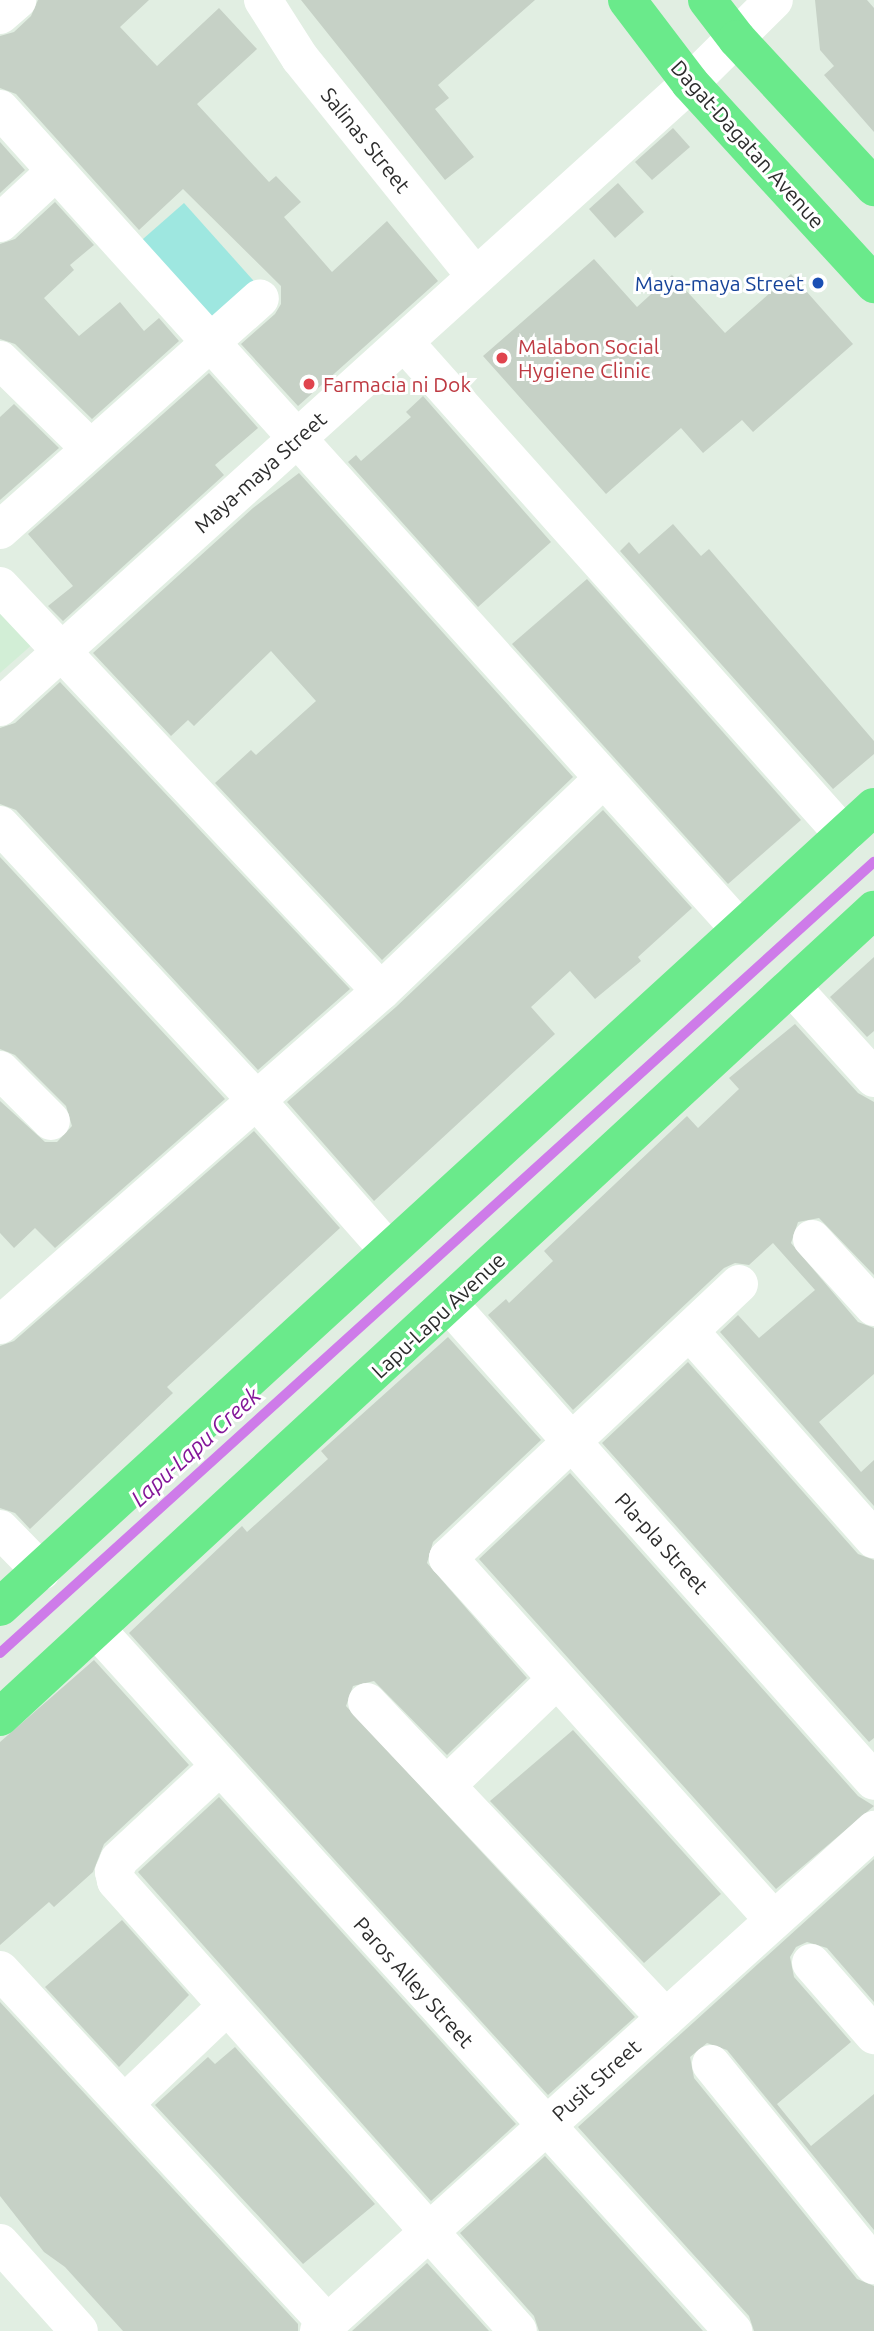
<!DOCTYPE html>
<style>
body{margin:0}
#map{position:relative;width:874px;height:2331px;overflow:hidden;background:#e1eee2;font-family:Ubuntu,sans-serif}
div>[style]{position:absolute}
.education>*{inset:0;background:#d2eed6}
.pitch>*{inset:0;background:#9ee7e0}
.stream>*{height:10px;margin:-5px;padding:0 5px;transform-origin:5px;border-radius:5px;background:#ce7be9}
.building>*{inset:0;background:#c6d1c6}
.minor>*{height:38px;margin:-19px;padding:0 19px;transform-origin:19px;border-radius:19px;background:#fff}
.major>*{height:38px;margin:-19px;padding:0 19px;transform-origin:19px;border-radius:19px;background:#6aea8b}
.dots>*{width:19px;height:19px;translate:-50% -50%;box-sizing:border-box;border:4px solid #fff;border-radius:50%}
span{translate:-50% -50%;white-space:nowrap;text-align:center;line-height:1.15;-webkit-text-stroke:6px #fff;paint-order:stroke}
.street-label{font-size:21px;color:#2d2d2d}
.transit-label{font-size:21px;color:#164399}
.right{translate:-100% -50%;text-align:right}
.health-label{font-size:21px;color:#be3a42}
.left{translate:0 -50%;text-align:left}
.water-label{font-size:23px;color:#831699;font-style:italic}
</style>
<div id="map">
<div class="education">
<i style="clip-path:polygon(0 604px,34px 643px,0 673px)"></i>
</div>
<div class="pitch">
<i style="clip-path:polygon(184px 203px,261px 289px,212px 332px,135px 246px)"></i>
</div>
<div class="stream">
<i style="left:0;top:1653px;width:1179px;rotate:-42.15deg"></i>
</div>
<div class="building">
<i style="clip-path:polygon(38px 0,149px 0,120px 27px,157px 66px,219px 8px,257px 49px,197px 104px,269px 182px,276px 176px,301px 202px,284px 217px,332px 272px,387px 221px,438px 281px,298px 406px,241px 344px,275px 314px,281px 304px,281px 286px,183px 189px,139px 230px,16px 94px,0 88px,0 36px,14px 32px,31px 16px)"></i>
<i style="clip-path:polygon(301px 0,535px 0,438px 85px,449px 98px,435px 109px,474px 157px,445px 180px)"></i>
<i style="clip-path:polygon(815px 0,867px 0,874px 8px,874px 132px,824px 75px,834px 66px,820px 50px)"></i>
<i style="clip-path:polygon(673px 128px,690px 147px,652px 180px,635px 162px)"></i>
<i style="clip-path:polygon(0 142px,25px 170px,0 193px)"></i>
<i style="clip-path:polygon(618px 183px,644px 212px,615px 238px,589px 209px)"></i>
<i style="clip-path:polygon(55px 202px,94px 245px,70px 265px,74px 270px,44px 298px,79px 336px,120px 302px,144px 331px,159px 318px,179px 341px,92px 419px,15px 344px,0 339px,0 244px,15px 239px)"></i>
<i style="clip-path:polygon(594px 259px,637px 307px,672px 275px,725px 333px,791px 274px,853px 344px,753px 432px,742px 420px,703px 453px,681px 428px,606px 494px,483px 356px)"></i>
<i style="clip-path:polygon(209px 373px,258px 428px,215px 465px,224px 475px,63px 621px,48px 606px,73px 586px,28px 534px)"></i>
<i style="clip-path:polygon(423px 396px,551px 542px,478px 607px,348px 462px,356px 455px,361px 461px,411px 417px,406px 412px)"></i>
<i style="clip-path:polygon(14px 404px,59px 448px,0 500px,0 417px)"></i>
<i style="clip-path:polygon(299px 473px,573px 777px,382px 960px,215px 783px,251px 750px,256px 755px,316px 701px,271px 651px,194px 726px,188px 720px,171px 736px,93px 653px,253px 508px)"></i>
<i style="clip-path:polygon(673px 524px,701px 556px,709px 549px,874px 741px,874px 754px,833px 789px,620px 551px,629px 542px,639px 554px)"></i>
<i style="clip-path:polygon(587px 579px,801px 820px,728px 884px,512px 644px)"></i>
<i style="clip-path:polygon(60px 682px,350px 989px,258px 1070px,16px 810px,0 804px,0 728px,15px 723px)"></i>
<i style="clip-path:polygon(603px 810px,692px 908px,638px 957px,641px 961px,595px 999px,570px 971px,531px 1007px,555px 1034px,374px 1201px,287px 1102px,396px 1007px)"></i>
<i style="clip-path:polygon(0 857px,225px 1099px,55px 1248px,35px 1228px,14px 1248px,0 1233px,0 1101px,45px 1142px,57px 1142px,72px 1126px,66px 1106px,15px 1055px,0 1049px)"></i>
<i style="clip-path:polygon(874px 957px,874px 1031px,867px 1037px,830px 997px)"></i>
<i style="clip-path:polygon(795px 1024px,858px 1093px,874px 1102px,874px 1275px,819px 1218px,798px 1222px,791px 1243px,858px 1322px,874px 1328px,874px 1374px,819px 1422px,861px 1472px,874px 1460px,874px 1506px,720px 1332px,738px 1315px,759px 1338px,815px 1290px,773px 1243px,749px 1265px,735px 1263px,724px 1268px,573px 1410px,488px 1315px,506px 1299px,509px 1303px,553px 1261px,544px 1251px,687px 1116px,698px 1128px,739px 1089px,729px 1078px)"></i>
<i style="clip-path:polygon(254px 1131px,340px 1228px,167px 1387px,173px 1393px,30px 1529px,15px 1513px,0 1508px,0 1346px,14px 1341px)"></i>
<i style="clip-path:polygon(448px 1337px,541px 1440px,433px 1542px,427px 1563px,527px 1678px,447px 1755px,374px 1681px,353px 1686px,346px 1706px,635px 2017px,548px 2095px,129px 1633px,242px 1526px,247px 1532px,328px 1459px,321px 1451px)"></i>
<i style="clip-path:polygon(688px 1362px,858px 1554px,874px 1560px,874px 1738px,869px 1742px,602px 1443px)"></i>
<i style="clip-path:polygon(570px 1473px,858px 1796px,874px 1806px,776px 1889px,479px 1559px)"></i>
<i style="clip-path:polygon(94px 1660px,189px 1765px,104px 1844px,93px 1872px,54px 1907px,49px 1902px,0 1945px,0 1742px)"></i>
<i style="clip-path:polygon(573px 1730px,721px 1894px,644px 1963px,490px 1801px)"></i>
<i style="clip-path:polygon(219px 1797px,516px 2124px,431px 2201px,138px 1872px)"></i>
<i style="clip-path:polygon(874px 1859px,874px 2002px,827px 1948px,807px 1942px,796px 1947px,790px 1957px,794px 1977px,851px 2042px,777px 2104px,811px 2146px,874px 2094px,874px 2230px,727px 2050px,707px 2043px,690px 2057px,694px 2078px,857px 2279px,874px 2286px,874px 2331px,754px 2331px,749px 2316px,578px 2127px)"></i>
<i style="clip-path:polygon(122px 1920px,189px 1995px,119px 2067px,45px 1987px)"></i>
<i style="clip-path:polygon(0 2002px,298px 2324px,298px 2331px,123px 2331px,65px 2267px,44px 2252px,0 2196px)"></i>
<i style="clip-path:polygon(235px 2047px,375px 2204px,303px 2264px,155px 2105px,208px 2057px,215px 2064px)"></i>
<i style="clip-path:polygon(545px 2156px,703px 2331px,539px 2331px,534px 2316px,460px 2233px)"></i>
<i style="clip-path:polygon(427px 2263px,489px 2331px,352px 2331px)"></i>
</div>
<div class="minor">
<i style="left:263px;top:0;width:69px;rotate:57.5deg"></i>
<i style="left:300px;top:58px;width:280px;rotate:51.2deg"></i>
<i style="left:0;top:15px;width:23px;rotate:-41deg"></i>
<i style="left:0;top:109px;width:1105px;rotate:47.94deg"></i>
<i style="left:0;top:223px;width:76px;rotate:-42.9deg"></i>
<i style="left:404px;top:342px;width:661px;rotate:48.25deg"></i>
<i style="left:0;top:360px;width:126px;rotate:44.4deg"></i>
<i style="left:0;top:530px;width:348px;rotate:-41.7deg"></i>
<i style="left:0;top:586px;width:556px;rotate:46.75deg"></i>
<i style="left:0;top:707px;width:930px;rotate:-42.12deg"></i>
<i style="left:690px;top:83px;width:118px;rotate:-44.7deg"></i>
<i style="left:0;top:825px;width:376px;rotate:47deg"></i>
<i style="left:256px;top:1100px;width:201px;rotate:48.6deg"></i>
<i style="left:791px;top:986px;width:124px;rotate:47.9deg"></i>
<i style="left:0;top:1070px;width:72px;rotate:45deg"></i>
<i style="left:812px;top:1239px;width:92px;rotate:47.6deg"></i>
<i style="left:739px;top:1284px;width:400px;rotate:136.7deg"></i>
<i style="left:448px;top:1558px;width:487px;rotate:48deg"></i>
<i style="left:450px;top:1305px;width:637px;rotate:48.31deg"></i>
<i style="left:0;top:1325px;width:507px;rotate:-41.24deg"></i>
<i style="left:381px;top:991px;width:307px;rotate:-43.7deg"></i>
<i style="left:691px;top:1333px;width:276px;rotate:48.4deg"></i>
<i style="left:0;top:1529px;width:59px;rotate:45.7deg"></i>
<i style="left:97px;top:1630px;width:947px;rotate:47.78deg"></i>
<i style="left:367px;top:1702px;width:435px;rotate:46.6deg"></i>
<i style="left:220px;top:1766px;width:138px;rotate:137.1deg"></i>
<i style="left:119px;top:1860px;width:13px;rotate:113deg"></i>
<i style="left:114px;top:1872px;width:9px;rotate:77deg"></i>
<i style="left:116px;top:1881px;width:603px;rotate:48.22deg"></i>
<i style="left:447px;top:1785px;width:150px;rotate:-43.9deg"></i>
<i style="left:811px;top:1963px;width:96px;rotate:48.8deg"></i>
<i style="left:0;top:1970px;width:481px;rotate:47.2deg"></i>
<i style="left:711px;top:2064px;width:259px;rotate:51deg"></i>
<i style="left:124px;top:2104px;width:142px;rotate:-43.6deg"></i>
<i style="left:0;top:2243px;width:118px;rotate:48.1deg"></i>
<i style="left:319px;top:2331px;width:748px;rotate:-42.07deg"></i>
</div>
<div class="major">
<i style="left:627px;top:0;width:104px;rotate:52.8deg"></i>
<i style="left:690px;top:83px;width:273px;rotate:47.5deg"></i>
<i style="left:707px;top:0;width:49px;rotate:52.4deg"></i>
<i style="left:737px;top:39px;width:202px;rotate:47.2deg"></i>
<i style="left:0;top:1607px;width:1185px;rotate:-42.47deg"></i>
<i style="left:0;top:1717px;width:1190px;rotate:-42.72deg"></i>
</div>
<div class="dots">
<i style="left:818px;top:283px;background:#1a4fb4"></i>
<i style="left:502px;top:358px;background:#e0444e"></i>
<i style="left:309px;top:384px;background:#e0444e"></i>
</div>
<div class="street-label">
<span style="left:366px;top:140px;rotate:51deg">Salinas Street</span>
<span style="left:748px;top:144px;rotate:48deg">Dagat-Dagatan Avenue</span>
<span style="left:260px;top:472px;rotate:-42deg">Maya-maya Street</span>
<span style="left:438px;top:1315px;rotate:-43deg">Lapu-Lapu Avenue</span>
<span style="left:662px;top:1543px;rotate:48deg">Pla-pla Street</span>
<span style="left:414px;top:1982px;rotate:48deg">Paros Alley Street</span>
<span style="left:596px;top:2080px;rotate:-42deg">Pusit Street</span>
</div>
<div class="transit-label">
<span class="right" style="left:804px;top:283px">Maya-maya Street</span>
</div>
<div class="health-label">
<span class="left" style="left:518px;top:358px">Malabon Social<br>Hygiene Clinic</span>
<span class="left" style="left:323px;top:384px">Farmacia ni Dok</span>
</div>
<div class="water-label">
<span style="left:196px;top:1447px;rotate:-42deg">Lapu-Lapu Creek</span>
</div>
</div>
